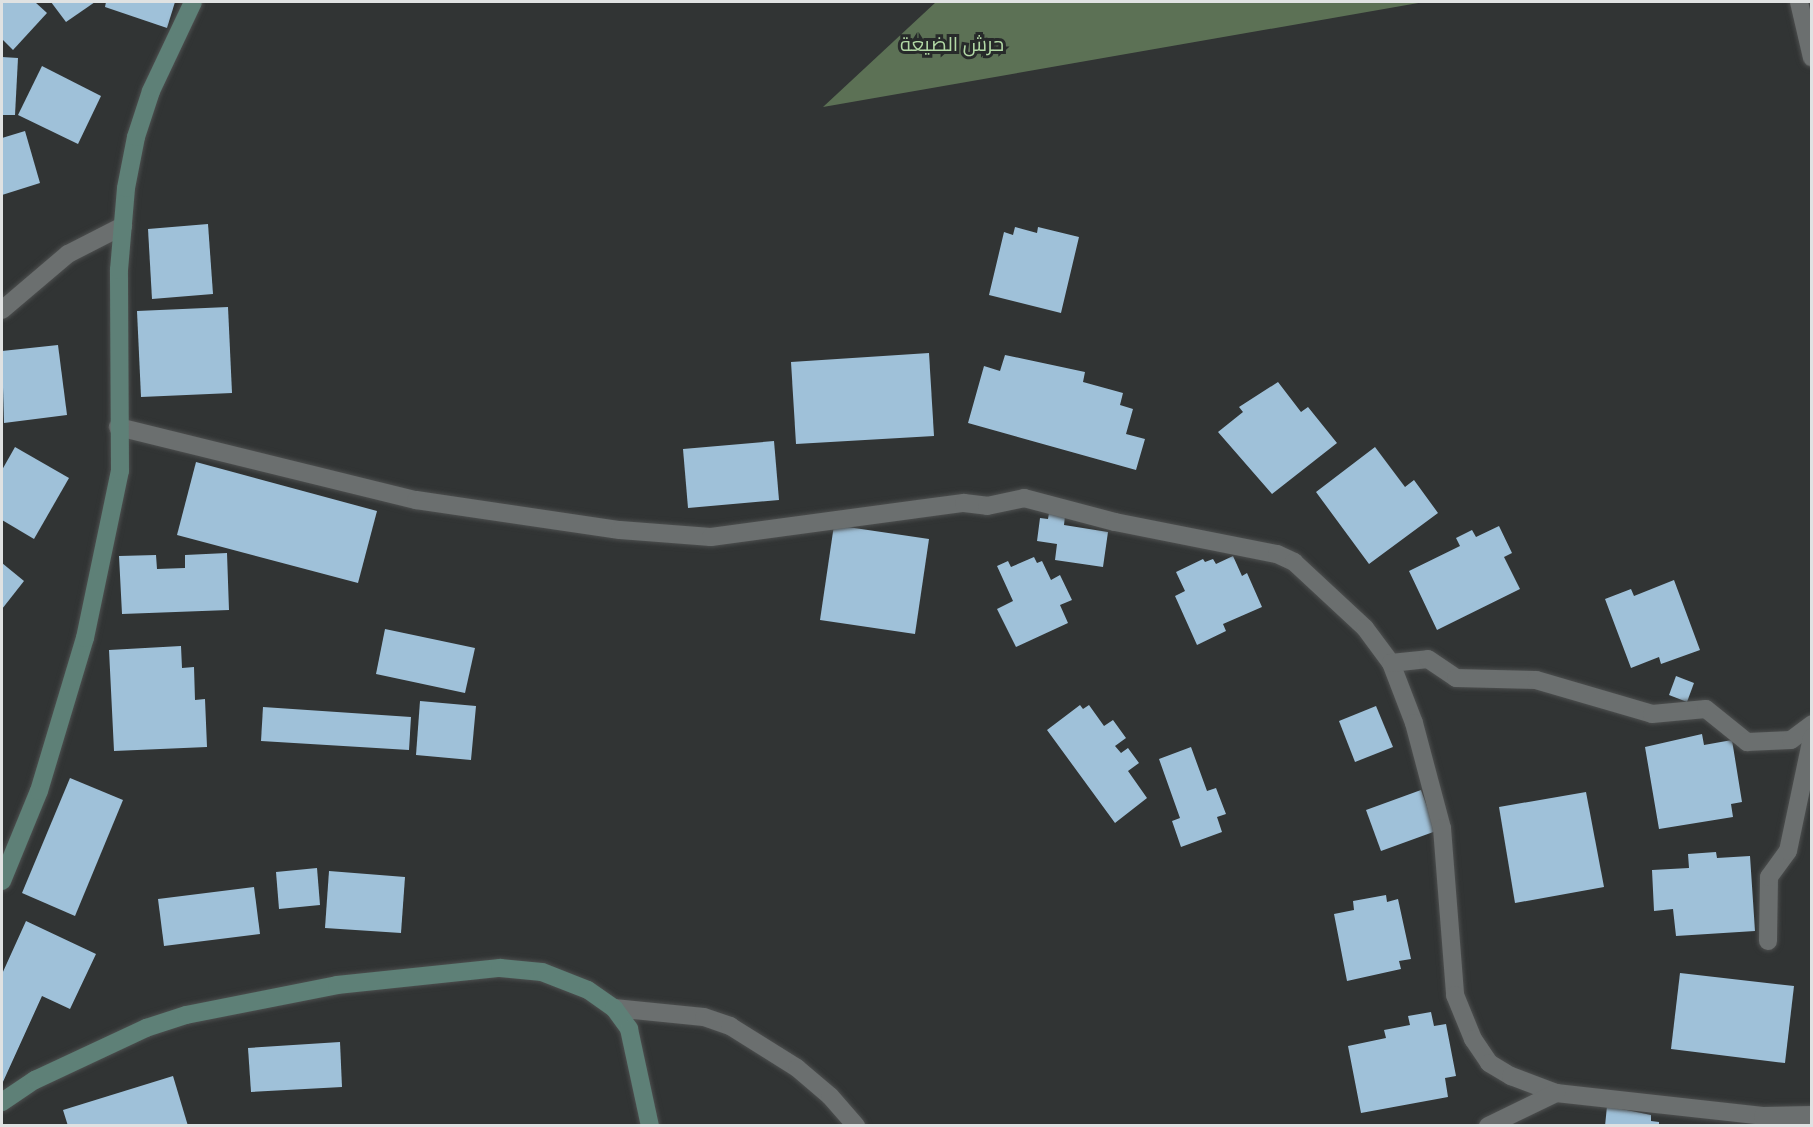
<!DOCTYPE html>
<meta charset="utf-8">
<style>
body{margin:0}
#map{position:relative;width:1813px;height:1127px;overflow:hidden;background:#313434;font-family:"Archivo Narrow",Cairo,sans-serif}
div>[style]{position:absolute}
.forest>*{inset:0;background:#5c7155}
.building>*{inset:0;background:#9fc1d9}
.roads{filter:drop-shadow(0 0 2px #4d4f4f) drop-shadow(0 0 2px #4d4f4f)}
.street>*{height:18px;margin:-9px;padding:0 9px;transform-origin:9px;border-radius:9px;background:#6b6f6f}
.secondary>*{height:18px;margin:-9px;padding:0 9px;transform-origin:9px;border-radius:9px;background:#5e8077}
span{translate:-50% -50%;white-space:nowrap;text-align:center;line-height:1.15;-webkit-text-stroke:6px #272a2a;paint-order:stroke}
.park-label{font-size:20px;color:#b2d8a5}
.frame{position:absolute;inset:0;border:3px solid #e0e2e2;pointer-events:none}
</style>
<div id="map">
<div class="forest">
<i style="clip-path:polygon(936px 2px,1424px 2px,823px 107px)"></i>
</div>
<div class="building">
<i style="clip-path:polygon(2px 2px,35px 2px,47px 13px,13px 50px,2px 39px)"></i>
<i style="clip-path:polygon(51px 2px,95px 2px,66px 22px)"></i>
<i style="clip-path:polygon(106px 2px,175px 2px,167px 28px,105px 7px)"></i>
<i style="clip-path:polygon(2px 57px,18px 58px,15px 115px,2px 115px)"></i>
<i style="clip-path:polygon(42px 66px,101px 96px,78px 144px,18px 115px)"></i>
<i style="clip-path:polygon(25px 131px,40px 183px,2px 195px,2px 138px)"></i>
<i style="clip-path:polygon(208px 224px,213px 294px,152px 299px,148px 229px)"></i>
<i style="clip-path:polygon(1015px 227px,1037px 233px,1038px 227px,1079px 237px,1061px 313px,989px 295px,1004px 232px,1013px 235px)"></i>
<i style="clip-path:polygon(228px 307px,232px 393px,141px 397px,137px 311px)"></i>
<i style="clip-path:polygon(58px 345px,67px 415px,4px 423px,2px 351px)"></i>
<i style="clip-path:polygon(929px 353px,934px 436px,796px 444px,791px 362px)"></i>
<i style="clip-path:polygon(1005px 355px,1085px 372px,1083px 382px,1123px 393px,1120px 405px,1133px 409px,1126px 434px,1145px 439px,1136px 470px,968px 423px,984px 366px,1000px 371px)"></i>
<i style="clip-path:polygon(1278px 382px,1301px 412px,1308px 407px,1337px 443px,1272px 494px,1218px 432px,1243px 412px,1239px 407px)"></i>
<i style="clip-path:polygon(774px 441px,779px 500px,688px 508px,683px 449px)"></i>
<i style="clip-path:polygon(15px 447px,69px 478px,34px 539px,2px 520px,2px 470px)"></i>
<i style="clip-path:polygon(1375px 447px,1405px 487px,1414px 480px,1438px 513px,1369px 564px,1316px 492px)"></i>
<i style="clip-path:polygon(196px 462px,377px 511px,358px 583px,177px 535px)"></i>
<i style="clip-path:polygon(1049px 513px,1065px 516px,1064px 525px,1108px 532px,1103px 567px,1055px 560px,1057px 544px,1037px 541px,1040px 518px,1048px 519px)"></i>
<i style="clip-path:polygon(834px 525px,929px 539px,915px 634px,820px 620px)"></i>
<i style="clip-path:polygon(1499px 526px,1512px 553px,1504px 557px,1520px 589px,1437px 630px,1409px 571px,1460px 546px,1456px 538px,1472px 530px,1476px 537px)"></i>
<i style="clip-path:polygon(227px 553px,229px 610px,122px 614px,119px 556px,156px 555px,157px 569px,185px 568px,185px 555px)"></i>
<i style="clip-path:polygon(1233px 556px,1242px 576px,1247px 573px,1262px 607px,1223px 624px,1226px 631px,1197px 645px,1175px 596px,1185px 591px,1176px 572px,1203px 559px,1205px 562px,1213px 559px,1216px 564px)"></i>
<i style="clip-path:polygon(1034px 557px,1037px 563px,1042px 561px,1051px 580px,1060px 575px,1072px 600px,1060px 605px,1068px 623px,1016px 647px,997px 609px,1013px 601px,997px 566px,1008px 561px,1011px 567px)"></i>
<i style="clip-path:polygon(2px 563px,24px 581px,2px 609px)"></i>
<i style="clip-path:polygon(1674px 580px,1700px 650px,1661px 664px,1659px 657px,1631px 668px,1605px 599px,1631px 589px,1634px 596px)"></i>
<i style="clip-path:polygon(385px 629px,475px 648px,465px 693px,376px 674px)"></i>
<i style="clip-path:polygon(181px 646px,182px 668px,194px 667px,195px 700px,205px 699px,207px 747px,114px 751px,109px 650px)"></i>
<i style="clip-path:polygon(1676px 676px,1694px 683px,1687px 702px,1669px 695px)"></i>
<i style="clip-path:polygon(420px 701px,476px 706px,471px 760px,416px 755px)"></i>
<i style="clip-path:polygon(1080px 705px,1083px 709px,1089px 705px,1104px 726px,1113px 720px,1126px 738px,1115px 746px,1121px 753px,1128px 748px,1139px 763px,1128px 771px,1147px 798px,1115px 823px,1047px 730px)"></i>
<i style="clip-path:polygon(1376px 706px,1393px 747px,1355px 762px,1339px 721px)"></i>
<i style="clip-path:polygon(263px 707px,411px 717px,409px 750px,261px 741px)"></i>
<i style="clip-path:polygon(1702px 734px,1704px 745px,1732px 740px,1742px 802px,1731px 804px,1733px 817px,1659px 829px,1645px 747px)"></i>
<i style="clip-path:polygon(1191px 747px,1207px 791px,1216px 788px,1226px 814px,1217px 817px,1222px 832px,1181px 847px,1172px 821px,1180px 818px,1159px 759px)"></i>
<i style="clip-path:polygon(70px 778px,123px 800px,75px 916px,22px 893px)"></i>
<i style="clip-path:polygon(1421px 790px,1436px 831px,1381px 851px,1366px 810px)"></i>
<i style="clip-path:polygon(1586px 792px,1604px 887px,1515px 903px,1499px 807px)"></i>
<i style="clip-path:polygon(1716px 852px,1717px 858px,1750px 856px,1755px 931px,1676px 936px,1673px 909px,1654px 911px,1652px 870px,1689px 868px,1688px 854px)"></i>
<i style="clip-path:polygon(317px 868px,320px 905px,279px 909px,276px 872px)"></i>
<i style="clip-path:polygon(329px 871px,405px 877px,401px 933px,325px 928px)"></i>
<i style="clip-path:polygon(254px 887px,260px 934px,164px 946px,158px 899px)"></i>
<i style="clip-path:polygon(1386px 895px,1387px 902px,1398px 899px,1411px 959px,1399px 961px,1401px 969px,1347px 981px,1334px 914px,1354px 910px,1353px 901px)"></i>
<i style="clip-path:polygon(26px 921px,96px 954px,70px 1009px,42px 996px,2px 1084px,2px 974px)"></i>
<i style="clip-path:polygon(1680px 973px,1794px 986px,1785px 1063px,1671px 1049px)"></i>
<i style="clip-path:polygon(1431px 1012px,1434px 1026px,1446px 1024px,1456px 1076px,1445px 1078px,1448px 1097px,1361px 1113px,1348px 1046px,1386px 1038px,1384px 1030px,1410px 1025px,1408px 1016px)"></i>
<i style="clip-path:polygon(340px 1042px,342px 1087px,251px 1092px,248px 1048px)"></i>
<i style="clip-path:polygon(173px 1076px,188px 1126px,68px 1126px,63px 1110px)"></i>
<i style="clip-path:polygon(1607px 1106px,1651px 1115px,1651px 1121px,1659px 1122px,1659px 1126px,1605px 1126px)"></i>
</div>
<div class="roads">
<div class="street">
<i style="left:1799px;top:2px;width:57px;rotate:76.9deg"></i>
<i style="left:2px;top:310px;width:87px;rotate:-40.3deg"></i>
<i style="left:68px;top:254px;width:62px;rotate:-27deg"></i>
<i style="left:118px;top:427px;width:307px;rotate:13.8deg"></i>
<i style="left:416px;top:500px;width:206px;rotate:8.4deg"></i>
<i style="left:620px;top:530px;width:91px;rotate:4.4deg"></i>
<i style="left:711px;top:537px;width:255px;rotate:-7.7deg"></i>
<i style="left:964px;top:503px;width:23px;rotate:7deg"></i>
<i style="left:987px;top:506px;width:38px;rotate:-12deg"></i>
<i style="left:1024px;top:498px;width:94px;rotate:14.8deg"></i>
<i style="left:1115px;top:522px;width:165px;rotate:11.2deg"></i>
<i style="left:1277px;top:554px;width:19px;rotate:25deg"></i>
<i style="left:1294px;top:562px;width:97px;rotate:42.9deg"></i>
<i style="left:1365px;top:628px;width:44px;rotate:53.4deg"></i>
<i style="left:1391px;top:663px;width:64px;rotate:69deg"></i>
<i style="left:1414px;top:723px;width:109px;rotate:75.1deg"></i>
<i style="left:1442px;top:828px;width:168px;rotate:85.5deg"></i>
<i style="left:1455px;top:995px;width:48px;rotate:67.8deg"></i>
<i style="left:1473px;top:1039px;width:29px;rotate:56deg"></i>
<i style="left:1489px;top:1063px;width:26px;rotate:31deg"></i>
<i style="left:1511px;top:1076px;width:48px;rotate:20.7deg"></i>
<i style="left:1556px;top:1093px;width:208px;rotate:6.3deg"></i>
<i style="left:1763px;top:1116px;width:49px;rotate:-1.2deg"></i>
<i style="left:1391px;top:663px;width:37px;rotate:-6deg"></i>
<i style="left:1428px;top:659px;width:34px;rotate:34deg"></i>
<i style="left:1456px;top:678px;width:80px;rotate:1.4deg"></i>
<i style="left:1536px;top:680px;width:121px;rotate:16.3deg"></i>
<i style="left:1652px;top:714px;width:54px;rotate:-5.3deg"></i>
<i style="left:1706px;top:709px;width:53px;rotate:38.8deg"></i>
<i style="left:1747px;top:742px;width:44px;rotate:-2.6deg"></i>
<i style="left:1791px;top:740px;width:26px;rotate:-37deg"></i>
<i style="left:1768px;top:941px;width:64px;rotate:-89.1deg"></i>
<i style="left:1769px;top:877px;width:32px;rotate:-54deg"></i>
<i style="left:1788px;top:851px;width:116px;rotate:-78.1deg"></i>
<i style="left:614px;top:1008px;width:90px;rotate:5.7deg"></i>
<i style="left:704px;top:1017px;width:28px;rotate:19deg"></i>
<i style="left:730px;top:1026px;width:79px;rotate:32.1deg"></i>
<i style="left:797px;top:1068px;width:43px;rotate:40.3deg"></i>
<i style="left:830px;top:1096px;width:40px;rotate:49deg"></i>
<i style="left:1488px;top:1126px;width:76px;rotate:-25.9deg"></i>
</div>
<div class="secondary">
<i style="left:2px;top:881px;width:97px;rotate:-67.7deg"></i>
<i style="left:39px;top:791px;width:160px;rotate:-73.3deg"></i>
<i style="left:85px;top:638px;width:171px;rotate:-78.2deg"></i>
<i style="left:120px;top:471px;width:201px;rotate:-90.3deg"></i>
<i style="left:119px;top:270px;width:82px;rotate:-85.1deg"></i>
<i style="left:126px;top:188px;width:52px;rotate:-78.9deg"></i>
<i style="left:136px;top:137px;width:48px;rotate:-71.9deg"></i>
<i style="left:151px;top:91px;width:98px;rotate:-64.7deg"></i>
<i style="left:2px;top:1102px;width:40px;rotate:-34deg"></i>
<i style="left:35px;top:1080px;width:123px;rotate:-25.1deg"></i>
<i style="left:146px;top:1028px;width:42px;rotate:-18deg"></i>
<i style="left:186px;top:1015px;width:154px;rotate:-11.2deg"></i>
<i style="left:337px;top:985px;width:164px;rotate:-6deg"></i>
<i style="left:500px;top:968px;width:42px;rotate:5.4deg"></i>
<i style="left:542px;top:972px;width:49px;rotate:21.4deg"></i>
<i style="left:588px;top:990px;width:32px;rotate:35deg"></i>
<i style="left:614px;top:1008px;width:26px;rotate:54deg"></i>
<i style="left:629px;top:1029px;width:99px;rotate:77.8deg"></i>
</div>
</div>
<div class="park-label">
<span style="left:952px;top:43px">حرش الضيعة</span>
</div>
<div class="frame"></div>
</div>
